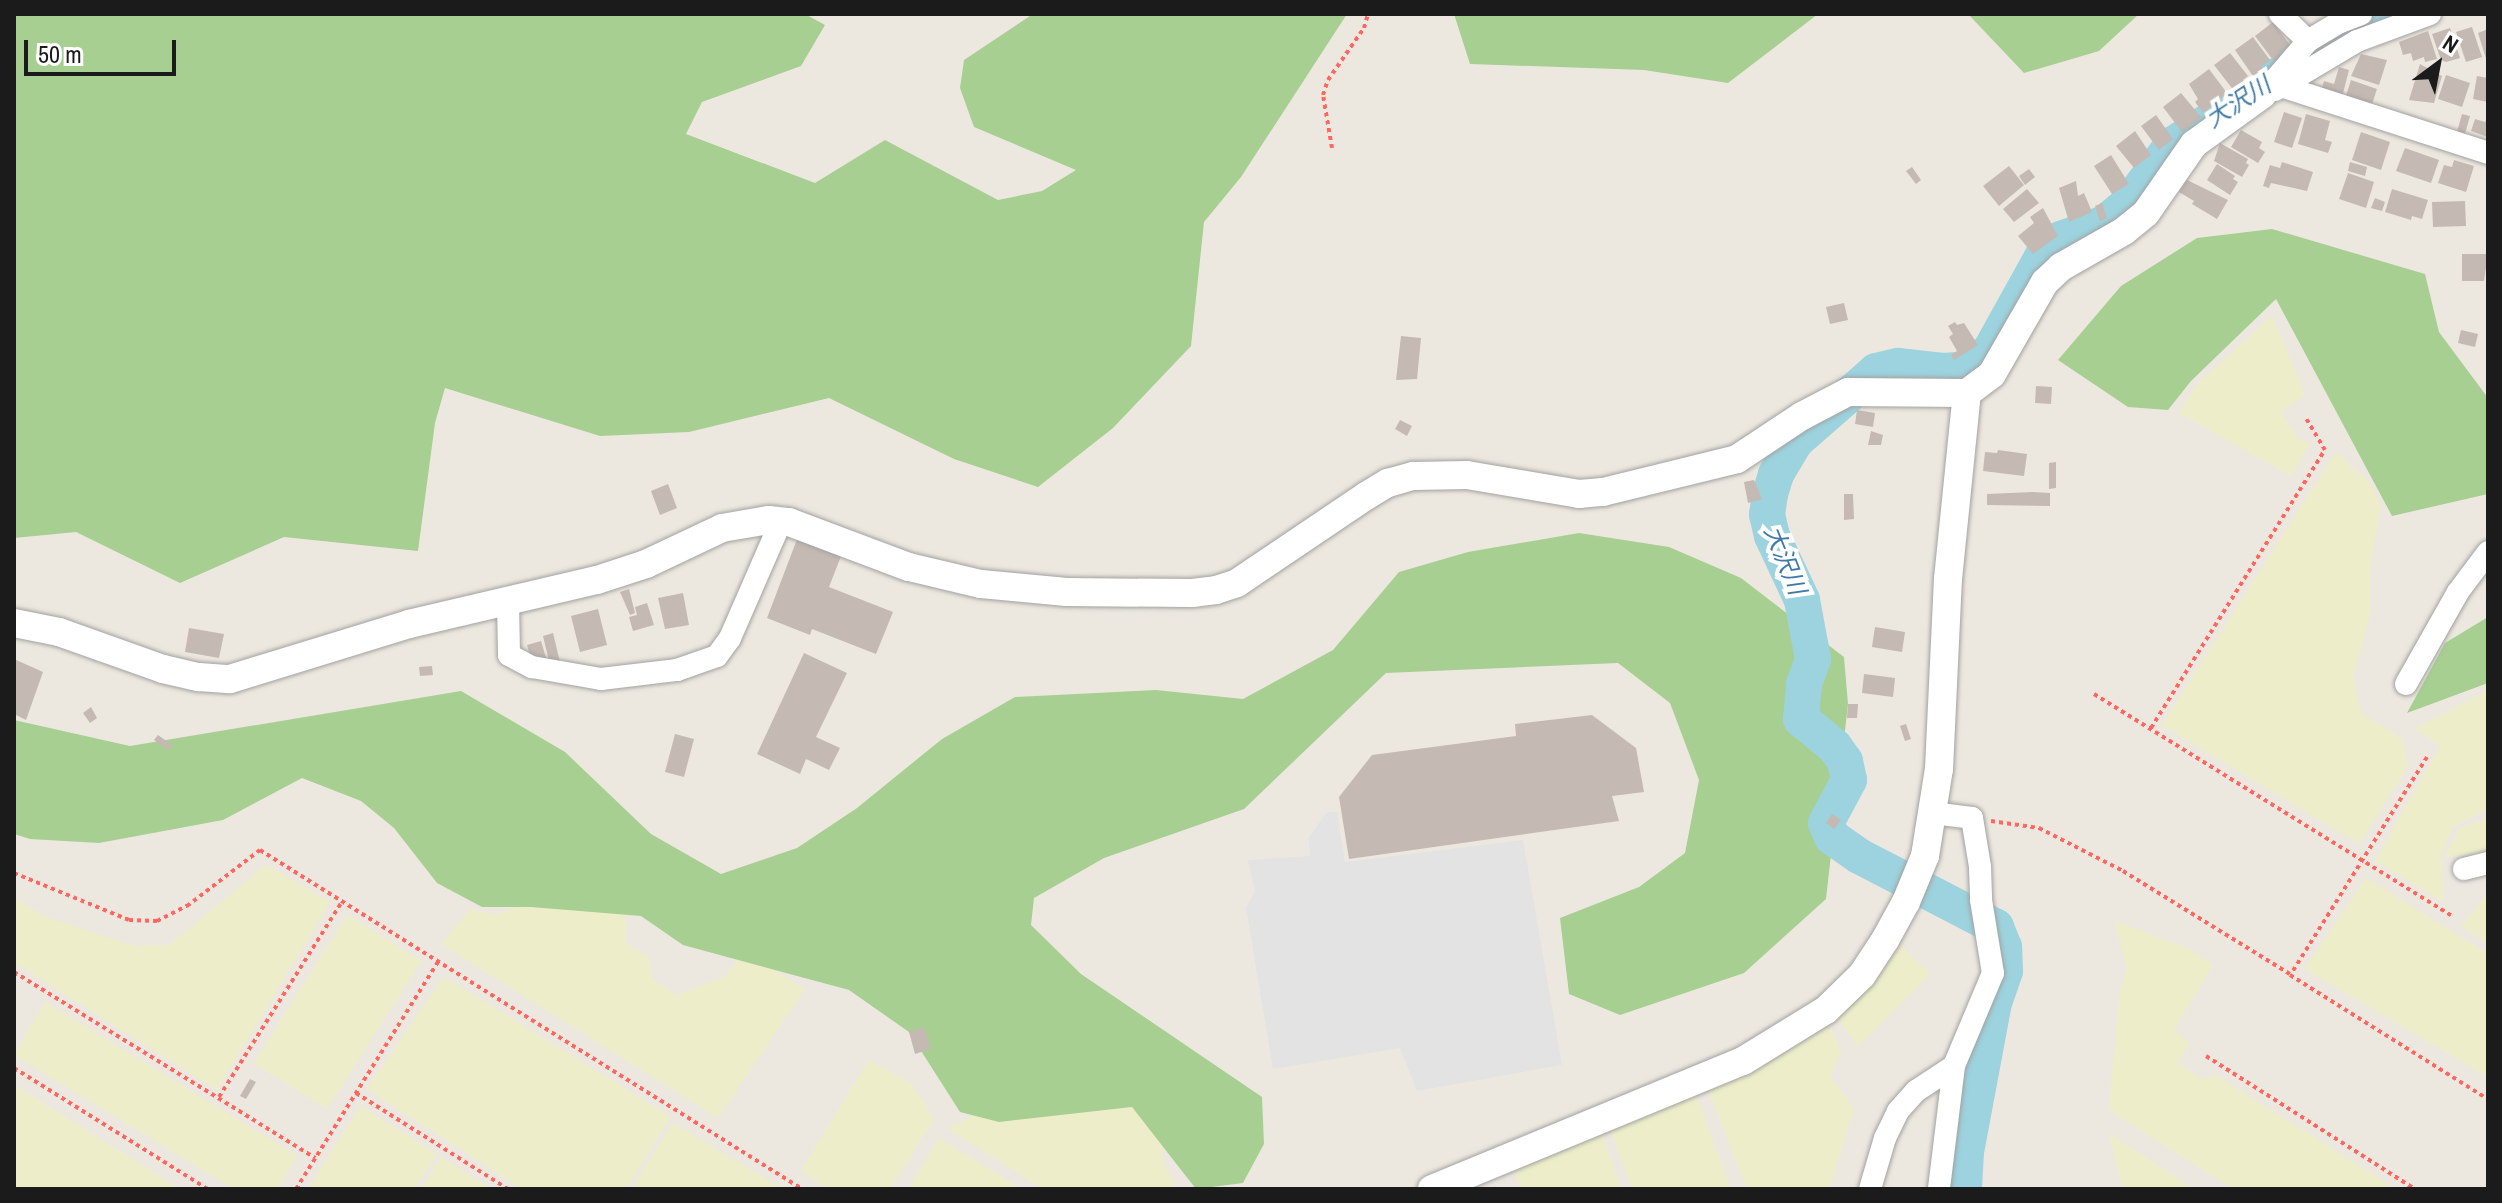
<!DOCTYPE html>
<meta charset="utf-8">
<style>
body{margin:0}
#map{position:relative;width:2502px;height:1203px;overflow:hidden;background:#ede8df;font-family:"Archivo Narrow","Noto Sans JP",sans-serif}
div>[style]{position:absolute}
.farmland>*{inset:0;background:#edeec9}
.forest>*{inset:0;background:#a7cf91}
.parking>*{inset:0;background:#e3e3e3}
.river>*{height:36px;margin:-18px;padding:0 18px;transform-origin:18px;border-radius:18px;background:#9cd3de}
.building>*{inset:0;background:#c5b9b3}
.path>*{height:4px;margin-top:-2px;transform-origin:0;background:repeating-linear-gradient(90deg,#ff665f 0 4px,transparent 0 8px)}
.roads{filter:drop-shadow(0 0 2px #a2a2a2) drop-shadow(0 0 2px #a2a2a2)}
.minor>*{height:22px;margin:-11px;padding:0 11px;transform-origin:11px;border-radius:11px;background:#fff}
.tertiary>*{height:28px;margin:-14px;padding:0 14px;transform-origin:14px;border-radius:14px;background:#fff}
span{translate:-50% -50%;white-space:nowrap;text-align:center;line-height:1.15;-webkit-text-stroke:8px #fff;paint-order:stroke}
.water-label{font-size:24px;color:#407aa6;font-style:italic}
.frame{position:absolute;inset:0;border:16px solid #1b1b1b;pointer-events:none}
.north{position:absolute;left:2398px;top:24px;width:80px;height:80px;-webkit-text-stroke:6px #fff;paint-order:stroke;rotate:32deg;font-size:22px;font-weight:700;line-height:32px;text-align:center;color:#1b1b1b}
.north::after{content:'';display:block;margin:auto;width:28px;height:36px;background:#1b1b1b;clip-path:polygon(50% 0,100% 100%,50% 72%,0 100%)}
.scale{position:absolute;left:24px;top:40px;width:152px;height:36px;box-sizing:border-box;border:4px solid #1b1b1b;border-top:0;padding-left:10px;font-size:24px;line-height:28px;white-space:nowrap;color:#1b1b1b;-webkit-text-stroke:6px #fff;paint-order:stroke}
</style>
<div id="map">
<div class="farmland">
<i style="clip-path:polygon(2272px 316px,2305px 395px,2281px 412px,2297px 438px,2310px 444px,2291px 476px,2179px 413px,2197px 384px)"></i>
<i style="clip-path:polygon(2336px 452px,2370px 483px,2381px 506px,2370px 565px,2370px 615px,2353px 677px,2361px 713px,2402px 739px,2408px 766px,2359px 844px,2162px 725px)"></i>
<i style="clip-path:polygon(2488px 690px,2488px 809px,2453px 827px,2441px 855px,2444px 902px,2375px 861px,2440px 746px,2415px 729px)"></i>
<i style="clip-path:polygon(2488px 818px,2488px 855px,2444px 857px,2459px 829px)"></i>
<i style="clip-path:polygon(266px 865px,330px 902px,217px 1090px,14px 962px,14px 898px,44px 916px,134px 946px,169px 945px)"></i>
<i style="clip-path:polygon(624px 873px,626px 944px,648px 956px,652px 979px,677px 995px,724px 977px,744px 953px,805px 989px,718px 1118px,441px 944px,471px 909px,494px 915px)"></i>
<i style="clip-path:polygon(2366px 878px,2488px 954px,2488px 1077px,2305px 969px)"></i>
<i style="clip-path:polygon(2487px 894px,2488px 894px,2488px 944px,2462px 927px)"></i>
<i style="clip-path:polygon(347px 915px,421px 961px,327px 1109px,254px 1063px)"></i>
<i style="clip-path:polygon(2114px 921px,2188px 948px,2213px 965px,2174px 1030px,2190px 1043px,2178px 1063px,2203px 1080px,2215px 1075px,2396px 1189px,2233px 1189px,2109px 1110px,2120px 993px,2127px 968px)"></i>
<i style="clip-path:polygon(1901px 946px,1930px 974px,1858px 1047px,1835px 1014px)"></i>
<i style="clip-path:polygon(444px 977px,671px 1117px,626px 1189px,522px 1189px,367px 1089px)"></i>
<i style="clip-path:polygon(45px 1002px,297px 1156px,277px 1189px,234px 1189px,14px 1055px)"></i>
<i style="clip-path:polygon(1830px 1028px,1841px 1051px,1830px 1077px,1854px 1108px,1829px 1189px,1747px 1189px,1708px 1089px)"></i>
<i style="clip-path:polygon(869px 1060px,911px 1084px,934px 1119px,890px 1189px,827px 1189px,801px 1171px)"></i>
<i style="clip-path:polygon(14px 1085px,180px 1189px,14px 1189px)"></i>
<i style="clip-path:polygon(1166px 1094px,1162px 1159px,1175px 1185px,1170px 1189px,1043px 1189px,947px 1128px,983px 1112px)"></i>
<i style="clip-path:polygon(1696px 1095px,1731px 1189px,1632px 1189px,1609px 1126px)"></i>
<i style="clip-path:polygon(360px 1106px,437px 1154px,415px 1189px,308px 1189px)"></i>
<i style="clip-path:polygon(673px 1123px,782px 1189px,631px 1189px)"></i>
<i style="clip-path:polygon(1601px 1132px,1622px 1189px,1522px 1189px,1513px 1170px)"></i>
<i style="clip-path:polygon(2109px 1134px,2195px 1189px,2123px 1189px)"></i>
<i style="clip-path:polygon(939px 1138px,1021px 1189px,908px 1189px)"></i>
<i style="clip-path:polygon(441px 1157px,491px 1189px,421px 1189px)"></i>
</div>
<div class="forest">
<i style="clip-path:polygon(14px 14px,805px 14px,825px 25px,801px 66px,702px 102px,686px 134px,815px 183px,885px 140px,998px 200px,1042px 191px,1076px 170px,974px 127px,960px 88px,964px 60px,1033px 14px,1347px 14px,1241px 177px,1204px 222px,1191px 346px,1113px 428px,1038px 487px,954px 459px,829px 398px,689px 432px,600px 436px,445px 388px,435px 423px,418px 551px,284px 537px,180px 583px,76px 532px,14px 538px)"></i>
<i style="clip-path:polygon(1454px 14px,1818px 14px,1728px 83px,1644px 70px,1470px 64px)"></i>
<i style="clip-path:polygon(1968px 14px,2139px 14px,2099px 51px,2024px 73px)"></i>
<i style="clip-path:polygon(2272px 229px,2425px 274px,2439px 332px,2488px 398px,2488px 494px,2392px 516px,2276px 299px,2191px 381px,2168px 410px,2128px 407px,2058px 360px,2121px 286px,2197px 238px)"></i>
<i style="clip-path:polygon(1579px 533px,1669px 547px,1741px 578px,1844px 657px,1848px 704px,1826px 899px,1744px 973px,1620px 1015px,1569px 994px,1560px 918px,1639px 887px,1685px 853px,1699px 780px,1670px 703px,1618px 663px,1386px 673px,1244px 809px,1104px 858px,1034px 898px,1031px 925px,1081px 974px,1262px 1097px,1264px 1144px,1243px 1183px,1196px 1189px,1132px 1107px,999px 1122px,960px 1112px,909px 1032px,849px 990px,683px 945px,641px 916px,531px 907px,482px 907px,437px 883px,394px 828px,361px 801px,302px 778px,223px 820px,99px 843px,30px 839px,14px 834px,14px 720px,130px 746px,461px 691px,565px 752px,651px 834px,721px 874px,797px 848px,857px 808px,942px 739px,1015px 697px,1156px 690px,1243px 699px,1333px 650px,1399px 572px,1468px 552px)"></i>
<i style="clip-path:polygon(2488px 617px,2488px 683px,2407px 713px,2445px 643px)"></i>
</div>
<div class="parking">
<i style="clip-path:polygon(1327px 812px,1337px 812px,1345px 862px,1523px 840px,1562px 1065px,1417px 1091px,1400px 1048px,1273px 1069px,1246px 908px,1255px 891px,1248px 860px,1310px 856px,1309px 837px)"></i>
</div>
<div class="river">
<i style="left:2271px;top:80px;width:63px;rotate:-32.7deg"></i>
<i style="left:2324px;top:46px;width:48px;rotate:-26deg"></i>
<i style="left:2367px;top:25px;width:37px;rotate:-17deg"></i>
<i style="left:1964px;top:1189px;width:37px;rotate:-87deg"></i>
<i style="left:1966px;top:1152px;width:152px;rotate:-79.4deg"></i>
<i style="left:1994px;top:1003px;width:34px;rotate:-71deg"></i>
<i style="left:2005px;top:971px;width:24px;rotate:-92deg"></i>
<i style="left:2004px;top:947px;width:22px;rotate:-112deg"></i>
<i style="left:1996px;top:927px;width:154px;rotate:-152.6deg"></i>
<i style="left:1859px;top:856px;width:33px;rotate:-145deg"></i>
<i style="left:1832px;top:837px;width:15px;rotate:-113deg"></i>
<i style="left:1826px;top:823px;width:49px;rotate:-61.9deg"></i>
<i style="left:1849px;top:780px;width:19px;rotate:-102deg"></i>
<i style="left:1845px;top:761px;width:17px;rotate:-126deg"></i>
<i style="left:1835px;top:747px;width:44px;rotate:-140.5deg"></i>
<i style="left:1801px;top:719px;width:35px;rotate:-85deg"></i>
<i style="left:1804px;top:684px;width:27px;rotate:-70deg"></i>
<i style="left:1813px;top:659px;width:60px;rotate:-100.6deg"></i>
<i style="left:1802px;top:600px;width:71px;rotate:-115.1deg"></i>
<i style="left:1772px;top:536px;width:22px;rotate:-103deg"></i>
<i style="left:1767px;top:515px;width:21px;rotate:-82deg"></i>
<i style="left:1770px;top:494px;width:21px;rotate:-73deg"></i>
<i style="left:1776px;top:474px;width:39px;rotate:-59deg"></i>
<i style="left:1796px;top:441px;width:106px;rotate:-41.2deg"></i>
<i style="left:1876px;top:371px;width:23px;rotate:-13deg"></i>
<i style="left:1898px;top:366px;width:45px;rotate:6.3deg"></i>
<i style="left:1943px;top:371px;width:29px;rotate:-4deg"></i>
<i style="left:1972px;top:369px;width:28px;rotate:-46deg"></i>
<i style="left:1991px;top:349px;width:107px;rotate:-61deg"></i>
<i style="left:2043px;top:255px;width:24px;rotate:-42deg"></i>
<i style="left:2061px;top:239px;width:47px;rotate:-20deg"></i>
<i style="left:2105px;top:223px;width:30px;rotate:-40deg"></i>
<i style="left:2128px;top:204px;width:74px;rotate:-53.3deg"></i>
<i style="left:2172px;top:145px;width:59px;rotate:-33.1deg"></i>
</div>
<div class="building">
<i style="clip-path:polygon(2273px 22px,2290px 45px,2279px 54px,2283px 59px,2276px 64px,2255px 36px)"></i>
<i style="clip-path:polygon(2472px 27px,2482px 57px,2466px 62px,2456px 32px)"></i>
<i style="clip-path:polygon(2450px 28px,2460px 58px,2446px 62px,2441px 60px,2432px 34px)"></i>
<i style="clip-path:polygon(2488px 29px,2488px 62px,2487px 62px,2478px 33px)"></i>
<i style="clip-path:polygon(2428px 31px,2437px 59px,2425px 62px,2424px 57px,2413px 61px,2411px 53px,2403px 55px,2399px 42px)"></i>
<i style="clip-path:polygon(2253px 37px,2270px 60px,2261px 67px,2266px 75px,2257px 82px,2235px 50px)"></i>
<i style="clip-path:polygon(2230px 53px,2248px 76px,2243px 80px,2246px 84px,2235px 92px,2214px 65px)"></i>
<i style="clip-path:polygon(2361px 54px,2387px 60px,2379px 85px,2351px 76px)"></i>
<i style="clip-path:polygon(2420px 64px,2442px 76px,2434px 103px,2409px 100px)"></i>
<i style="clip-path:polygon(2339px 67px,2349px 70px,2341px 101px,2320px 95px,2324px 81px,2334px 84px)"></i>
<i style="clip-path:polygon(2209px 69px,2227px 93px,2203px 113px,2195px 102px,2198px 99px,2189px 84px)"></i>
<i style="clip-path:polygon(2446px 75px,2470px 83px,2462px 107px,2438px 99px)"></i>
<i style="clip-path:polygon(2477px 76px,2488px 78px,2488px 102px,2473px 99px)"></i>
<i style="clip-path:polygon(2351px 80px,2377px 89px,2371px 107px,2345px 99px)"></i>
<i style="clip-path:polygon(2181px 93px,2201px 117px,2182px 132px,2163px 107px)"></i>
<i style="clip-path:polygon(2284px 112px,2302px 118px,2292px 148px,2274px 142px)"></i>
<i style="clip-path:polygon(2306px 114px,2330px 121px,2325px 140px,2332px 142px,2328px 153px,2298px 144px)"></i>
<i style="clip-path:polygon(2462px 114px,2470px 116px,2463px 141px,2455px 139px)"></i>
<i style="clip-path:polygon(2156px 115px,2173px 139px,2159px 150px,2141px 126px)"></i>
<i style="clip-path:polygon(2488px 117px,2488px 137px,2471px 131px,2475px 119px,2485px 122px)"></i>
<i style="clip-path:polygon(2241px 130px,2262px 142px,2259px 148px,2265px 152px,2258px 163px,2231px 147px)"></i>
<i style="clip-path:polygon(2135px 131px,2151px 155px,2134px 168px,2116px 146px)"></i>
<i style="clip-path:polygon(2361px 132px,2390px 142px,2381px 170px,2352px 160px)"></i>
<i style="clip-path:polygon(2220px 143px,2248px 159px,2246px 163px,2249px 165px,2242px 177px,2214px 161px)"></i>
<i style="clip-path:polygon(2405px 148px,2439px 160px,2431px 183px,2396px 171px)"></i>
<i style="clip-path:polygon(2111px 155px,2129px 184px,2112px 194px,2094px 166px)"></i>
<i style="clip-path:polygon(2454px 160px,2474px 166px,2466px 192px,2438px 183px,2444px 165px,2452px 167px)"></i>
<i style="clip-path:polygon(2282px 162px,2313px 172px,2307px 191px,2271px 183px,2269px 188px,2263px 186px,2270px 165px,2280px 168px)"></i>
<i style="clip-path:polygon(2350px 162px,2367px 167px,2365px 176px,2348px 171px)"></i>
<i style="clip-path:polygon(2217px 164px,2235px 176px,2233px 179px,2238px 182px,2230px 195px,2207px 180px)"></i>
<i style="clip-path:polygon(2009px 166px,2024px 185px,1999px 206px,1983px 186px)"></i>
<i style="clip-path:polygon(1912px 167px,1921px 180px,1916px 184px,1906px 171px)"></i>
<i style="clip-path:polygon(2029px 169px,2035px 177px,2025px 185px,2019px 176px)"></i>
<i style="clip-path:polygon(2348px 173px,2374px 182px,2366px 208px,2339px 199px)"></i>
<i style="clip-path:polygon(2187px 180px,2228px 200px,2217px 219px,2192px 204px,2194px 201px,2179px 192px)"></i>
<i style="clip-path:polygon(2076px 181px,2078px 196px,2084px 193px,2092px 212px,2069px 222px,2059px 188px)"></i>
<i style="clip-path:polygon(2027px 189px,2039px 203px,2014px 222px,2003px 209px)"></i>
<i style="clip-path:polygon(2392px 189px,2428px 200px,2422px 219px,2412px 216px,2411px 220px,2385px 212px)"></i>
<i style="clip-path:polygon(2375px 198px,2385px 202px,2382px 211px,2371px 208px)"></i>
<i style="clip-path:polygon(2465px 201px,2466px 226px,2433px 227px,2432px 202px)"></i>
<i style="clip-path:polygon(2102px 203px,2107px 218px,2100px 221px,2095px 206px)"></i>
<i style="clip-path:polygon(2043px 208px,2058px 236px,2033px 254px,2018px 236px,2034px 223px,2030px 217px)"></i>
<i style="clip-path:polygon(2462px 254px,2488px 254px,2484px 281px,2462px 281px)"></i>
<i style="clip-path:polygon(1844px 303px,1848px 320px,1830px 324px,1826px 307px)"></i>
<i style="clip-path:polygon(1955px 322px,1957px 325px,1964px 323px,1978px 345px,1954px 360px,1951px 355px,1957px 351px,1949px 337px,1953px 334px,1948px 326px)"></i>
<i style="clip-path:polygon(2461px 330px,2478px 334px,2475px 347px,2458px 343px)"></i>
<i style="clip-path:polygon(1401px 336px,1421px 338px,1417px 379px,1396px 380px)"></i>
<i style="clip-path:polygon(2036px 386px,2052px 387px,2051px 404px,2035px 403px)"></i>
<i style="clip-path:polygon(1857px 410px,1875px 413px,1873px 427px,1855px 424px)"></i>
<i style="clip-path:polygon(1400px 420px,1412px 426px,1407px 436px,1395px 429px)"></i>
<i style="clip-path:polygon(1871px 431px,1883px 435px,1881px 445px,1868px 445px)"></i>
<i style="clip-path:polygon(1998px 450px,2027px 454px,2024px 476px,1983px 471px,1985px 452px,1997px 453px)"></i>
<i style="clip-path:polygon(2056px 462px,2056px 488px,2049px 489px,2049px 463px)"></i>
<i style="clip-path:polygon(1754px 480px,1762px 499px,1748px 503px,1744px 482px)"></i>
<i style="clip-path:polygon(668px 484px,677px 508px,660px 515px,651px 491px)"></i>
<i style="clip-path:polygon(2033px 492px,2050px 493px,2050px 506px,1987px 505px,1987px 494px)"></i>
<i style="clip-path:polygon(1844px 494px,1853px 494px,1854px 519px,1844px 520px)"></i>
<i style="clip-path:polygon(799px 534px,843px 551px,829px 587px,893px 612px,876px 654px,812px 629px,810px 635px,767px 618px)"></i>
<i style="clip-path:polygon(629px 589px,635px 613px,630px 615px,620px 592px)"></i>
<i style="clip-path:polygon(683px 593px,689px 625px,665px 629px,658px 598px)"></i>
<i style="clip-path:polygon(647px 603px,654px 625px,633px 631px,629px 617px,637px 615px,635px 607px)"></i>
<i style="clip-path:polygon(598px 609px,607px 645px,580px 652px,571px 616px)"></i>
<i style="clip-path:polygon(1875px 627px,1905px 632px,1902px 652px,1872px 647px)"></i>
<i style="clip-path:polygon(189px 628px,224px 634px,219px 658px,185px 652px)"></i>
<i style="clip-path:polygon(553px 633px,560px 662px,550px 665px,543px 636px)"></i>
<i style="clip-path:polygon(541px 641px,547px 661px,533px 666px,527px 645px)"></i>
<i style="clip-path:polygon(804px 653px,847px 673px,816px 737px,840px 748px,829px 770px,806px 759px,800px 774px,757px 754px)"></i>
<i style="clip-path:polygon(14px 659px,43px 672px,26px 720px,14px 714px)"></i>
<i style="clip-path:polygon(432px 666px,433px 675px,420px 676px,419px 667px)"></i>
<i style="clip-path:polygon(1864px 674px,1895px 678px,1893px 697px,1862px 693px)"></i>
<i style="clip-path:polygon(1848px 704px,1858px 704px,1857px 718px,1847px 718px)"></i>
<i style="clip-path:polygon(91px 707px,97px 718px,90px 723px,83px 713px)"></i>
<i style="clip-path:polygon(1592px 715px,1636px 748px,1644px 792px,1612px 796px,1619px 821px,1349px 859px,1339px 797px,1372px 755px,1516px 736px,1515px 724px)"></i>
<i style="clip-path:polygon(1906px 724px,1911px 739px,1905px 741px,1900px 726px)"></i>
<i style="clip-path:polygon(675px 734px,694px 739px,684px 777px,665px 772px)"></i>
<i style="clip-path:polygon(158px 735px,172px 745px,168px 750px,154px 740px)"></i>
<i style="clip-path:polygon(1832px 814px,1841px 820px,1834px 829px,1826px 823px)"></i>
<i style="clip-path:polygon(924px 1027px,931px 1049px,915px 1054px,909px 1032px)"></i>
<i style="clip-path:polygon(250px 1079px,256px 1082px,246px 1099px,240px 1096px)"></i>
</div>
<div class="path">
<i style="left:1332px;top:148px;width:54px;rotate:-99.6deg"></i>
<i style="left:1323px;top:95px;width:16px;rotate:-72deg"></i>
<i style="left:1328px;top:80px;width:63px;rotate:-55.3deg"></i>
<i style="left:1364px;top:28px;width:15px;rotate:-74deg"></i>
<i style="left:2094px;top:694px;width:423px;rotate:31.8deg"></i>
<i style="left:2151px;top:728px;width:328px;rotate:-58deg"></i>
<i style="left:2325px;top:450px;width:39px;rotate:-121deg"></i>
<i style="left:2427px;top:757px;width:257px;rotate:122.1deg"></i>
<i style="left:2290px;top:975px;width:234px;rotate:32.1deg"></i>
<i style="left:1991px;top:821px;width:49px;rotate:8.3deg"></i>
<i style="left:2039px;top:828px;width:94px;rotate:27.1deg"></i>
<i style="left:2123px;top:871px;width:196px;rotate:31.7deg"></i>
<i style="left:14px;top:873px;width:124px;rotate:22.2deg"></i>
<i style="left:129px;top:920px;width:28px;rotate:2deg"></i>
<i style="left:157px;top:921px;width:34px;rotate:-27deg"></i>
<i style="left:187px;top:906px;width:92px;rotate:-37.5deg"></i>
<i style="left:260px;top:850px;width:639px;rotate:32.02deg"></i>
<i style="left:14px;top:972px;width:354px;rotate:31.7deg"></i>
<i style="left:2206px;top:1056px;width:248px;rotate:32.5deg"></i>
<i style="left:14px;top:1068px;width:229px;rotate:32deg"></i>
<i style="left:356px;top:1093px;width:180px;rotate:32.3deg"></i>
<i style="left:219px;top:1097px;width:231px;rotate:-57.8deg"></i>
<i style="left:296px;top:1189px;width:268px;rotate:-58deg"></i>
</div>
<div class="roads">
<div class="minor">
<i style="left:2280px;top:14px;width:39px;rotate:44deg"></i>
<i style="left:2284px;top:87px;width:214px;rotate:17.9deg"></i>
<i style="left:2266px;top:90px;width:65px;rotate:-49.4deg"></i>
<i style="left:2308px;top:41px;width:35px;rotate:-31deg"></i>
<i style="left:2338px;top:23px;width:25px;rotate:-21deg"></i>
<i style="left:2275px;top:90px;width:96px;rotate:-30.9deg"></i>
<i style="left:2357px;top:41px;width:78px;rotate:-20.3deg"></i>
<i style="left:508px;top:602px;width:53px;rotate:88.9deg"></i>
<i style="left:509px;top:655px;width:26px;rotate:28deg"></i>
<i style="left:532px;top:667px;width:70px;rotate:9.9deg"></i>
<i style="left:601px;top:679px;width:77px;rotate:-6.8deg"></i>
<i style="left:677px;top:670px;width:42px;rotate:-19.3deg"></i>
<i style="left:717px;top:656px;width:22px;rotate:-54deg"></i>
<i style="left:730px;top:638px;width:128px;rotate:-66.4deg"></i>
<i style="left:2406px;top:684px;width:106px;rotate:-60.5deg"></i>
<i style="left:2458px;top:592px;width:50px;rotate:-53.1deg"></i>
<i style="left:1932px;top:813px;width:40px;rotate:7.1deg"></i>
<i style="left:1972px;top:818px;width:50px;rotate:80.7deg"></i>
<i style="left:1980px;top:867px;width:33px;rotate:88deg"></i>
<i style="left:1981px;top:900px;width:74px;rotate:80.7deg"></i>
<i style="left:1993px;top:973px;width:101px;rotate:112.8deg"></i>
<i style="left:1954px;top:1066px;width:124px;rotate:97deg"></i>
<i style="left:2464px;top:869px;width:25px;rotate:-14deg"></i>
<i style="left:1870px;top:1189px;width:53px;rotate:-73.6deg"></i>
<i style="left:1885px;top:1138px;width:30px;rotate:-64deg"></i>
<i style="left:1898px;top:1111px;width:27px;rotate:-48deg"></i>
<i style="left:1916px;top:1091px;width:45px;rotate:-33.3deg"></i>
</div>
<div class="tertiary">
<i style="left:14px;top:623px;width:46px;rotate:11.3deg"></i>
<i style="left:59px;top:632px;width:110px;rotate:19.6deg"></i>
<i style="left:163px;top:669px;width:37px;rotate:13deg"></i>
<i style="left:199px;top:677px;width:31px;rotate:4deg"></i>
<i style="left:230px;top:679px;width:187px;rotate:-17.1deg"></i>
<i style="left:409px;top:624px;width:193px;rotate:-13.2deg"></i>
<i style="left:597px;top:580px;width:52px;rotate:-18.1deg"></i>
<i style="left:646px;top:564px;width:84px;rotate:-25.3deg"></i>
<i style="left:722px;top:528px;width:48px;rotate:-9.7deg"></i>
<i style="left:769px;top:520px;width:20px;rotate:6deg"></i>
<i style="left:789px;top:522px;width:128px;rotate:20.6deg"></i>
<i style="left:909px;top:567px;width:74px;rotate:13.3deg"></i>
<i style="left:981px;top:584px;width:86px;rotate:5.3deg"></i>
<i style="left:1067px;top:592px;width:125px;rotate:0.5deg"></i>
<i style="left:1192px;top:593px;width:24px;rotate:-7deg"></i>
<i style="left:1216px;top:590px;width:22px;rotate:-18deg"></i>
<i style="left:1237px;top:583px;width:156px;rotate:-34deg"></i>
<i style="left:1366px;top:496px;width:26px;rotate:-31deg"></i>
<i style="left:1388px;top:483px;width:26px;rotate:-16deg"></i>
<i style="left:1413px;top:476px;width:54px;rotate:-1.1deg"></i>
<i style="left:1467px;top:475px;width:114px;rotate:9.6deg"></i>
<i style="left:1579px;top:494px;width:24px;rotate:-5deg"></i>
<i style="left:1603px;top:492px;width:138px;rotate:-13.8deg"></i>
<i style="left:1737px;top:459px;width:78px;rotate:-33.5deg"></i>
<i style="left:1802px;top:416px;width:52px;rotate:-27.6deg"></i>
<i style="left:1848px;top:392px;width:119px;rotate:0.5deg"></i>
<i style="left:1967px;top:393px;width:31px;rotate:-37deg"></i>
<i style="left:1992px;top:374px;width:106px;rotate:-60.1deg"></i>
<i style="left:2045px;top:282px;width:22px;rotate:-43deg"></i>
<i style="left:2061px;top:267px;width:73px;rotate:-29.7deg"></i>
<i style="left:2124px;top:231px;width:28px;rotate:-39deg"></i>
<i style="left:2146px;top:213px;width:84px;rotate:-55.2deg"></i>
<i style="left:2194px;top:144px;width:85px;rotate:-35.9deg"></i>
<i style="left:1432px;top:1189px;width:336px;rotate:-22.4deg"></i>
<i style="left:1743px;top:1061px;width:97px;rotate:-31.6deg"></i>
<i style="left:1826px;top:1010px;width:50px;rotate:-44.2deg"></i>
<i style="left:1862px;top:975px;width:42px;rotate:-56.7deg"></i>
<i style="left:1885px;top:940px;width:43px;rotate:-61.1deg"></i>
<i style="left:1906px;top:902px;width:50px;rotate:-67.6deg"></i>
<i style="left:1925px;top:856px;width:88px;rotate:-80.9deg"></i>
<i style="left:1939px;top:769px;width:190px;rotate:-87.3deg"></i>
<i style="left:1948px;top:579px;width:187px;rotate:-84.2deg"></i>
</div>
</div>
<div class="water-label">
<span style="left:2238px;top:102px;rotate:-33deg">大沢川</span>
<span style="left:1785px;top:560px;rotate:68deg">大沢川</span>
</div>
<div class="frame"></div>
<div class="north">N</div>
<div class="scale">50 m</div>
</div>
